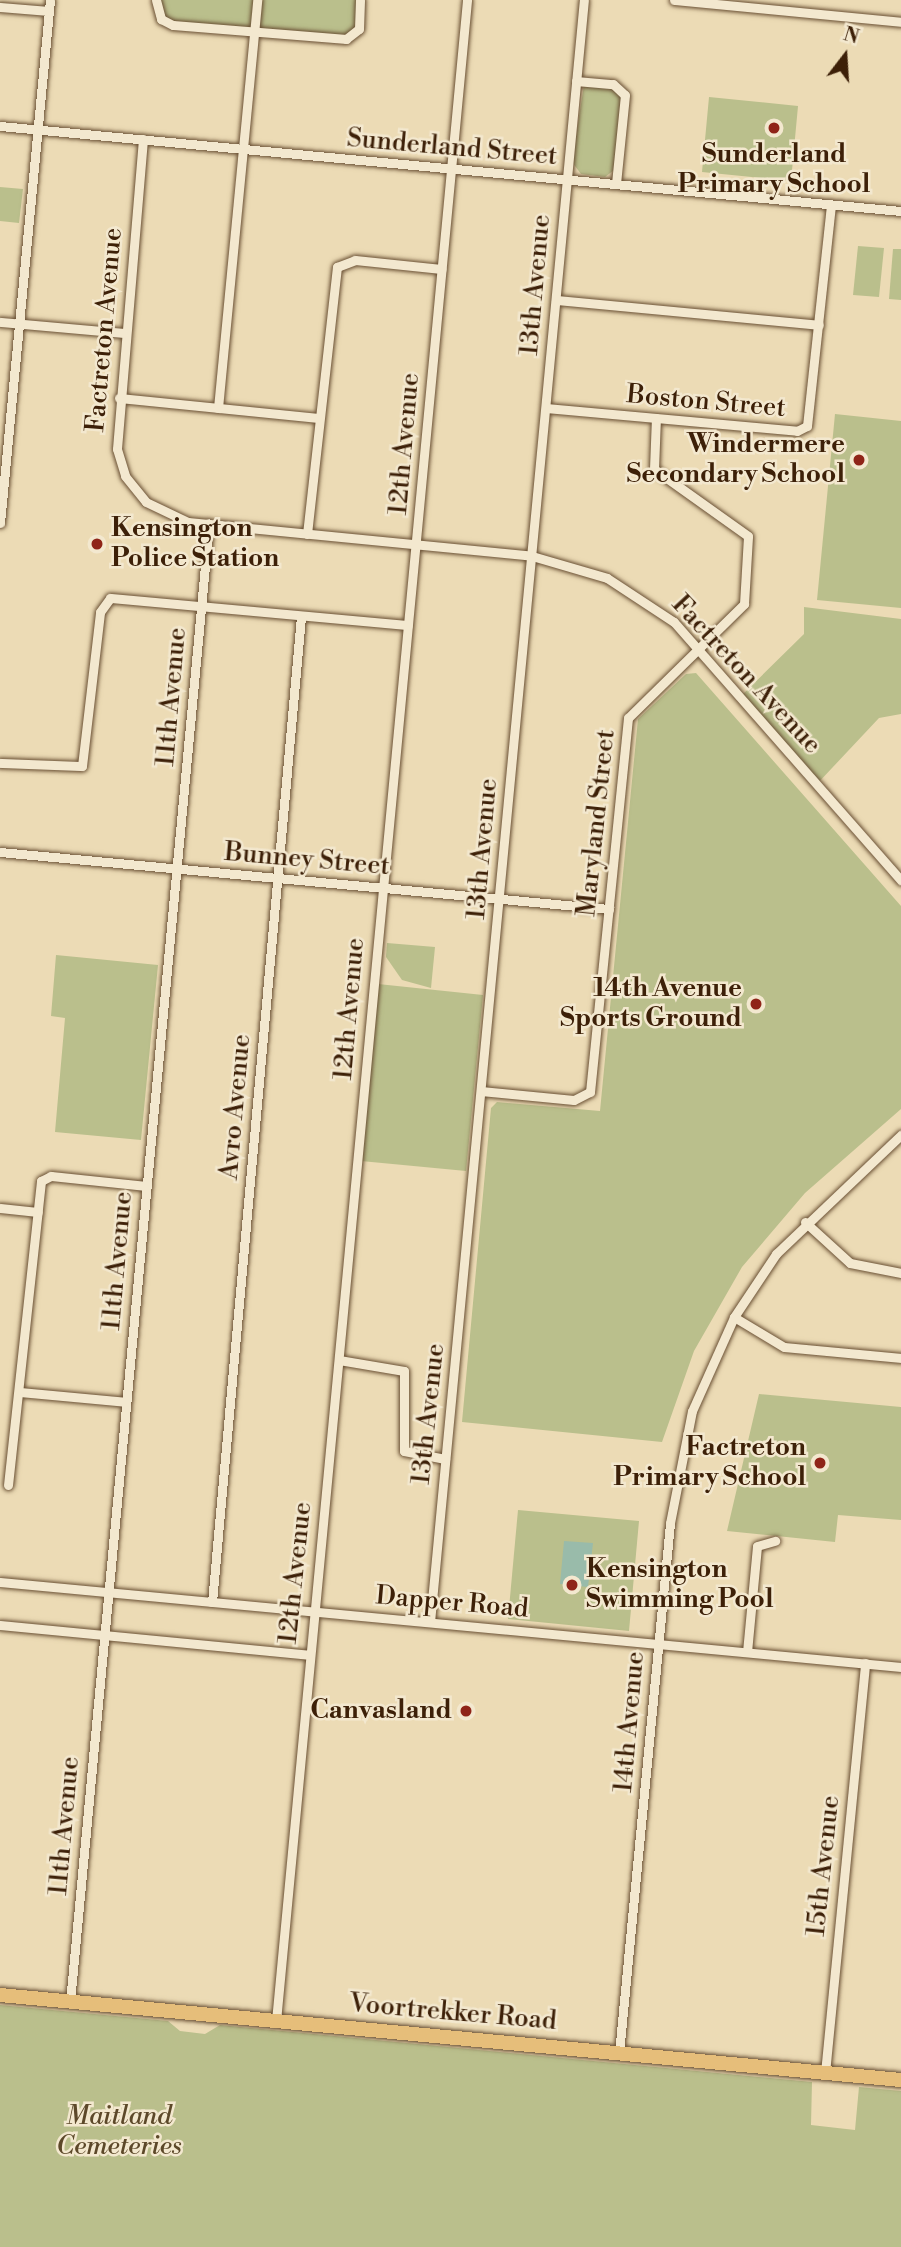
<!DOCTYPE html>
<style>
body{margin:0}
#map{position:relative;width:901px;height:2247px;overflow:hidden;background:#ecdbb5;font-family:"Libre Bodoni",serif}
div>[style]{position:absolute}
.green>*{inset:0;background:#babf8c}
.water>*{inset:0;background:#9ba}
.roads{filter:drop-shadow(0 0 2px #694f33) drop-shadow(0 0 2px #694f33)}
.minor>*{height:9px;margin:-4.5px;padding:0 4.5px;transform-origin:4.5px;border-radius:4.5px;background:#f3e8cf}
.primary>*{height:14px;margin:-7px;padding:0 7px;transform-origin:7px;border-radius:7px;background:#e6be7a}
.dots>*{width:19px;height:19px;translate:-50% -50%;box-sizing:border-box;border:4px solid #f3e8cf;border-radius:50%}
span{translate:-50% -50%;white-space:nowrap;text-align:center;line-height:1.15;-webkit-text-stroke:5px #f3e8cf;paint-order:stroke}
.street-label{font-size:26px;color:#3d2008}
.poi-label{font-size:26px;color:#3d2008;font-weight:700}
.right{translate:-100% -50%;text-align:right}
.left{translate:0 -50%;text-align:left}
.park-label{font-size:26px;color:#5c4829;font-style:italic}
.north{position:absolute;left:810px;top:21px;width:70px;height:70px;-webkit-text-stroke:5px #f3e8cf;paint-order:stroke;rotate:17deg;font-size:19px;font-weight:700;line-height:28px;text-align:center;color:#3d2008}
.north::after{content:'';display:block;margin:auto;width:24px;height:32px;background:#3d2008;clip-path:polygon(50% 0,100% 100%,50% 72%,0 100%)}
</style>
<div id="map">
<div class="green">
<i style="clip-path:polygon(156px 0,360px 0,353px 36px,169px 24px)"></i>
<i style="clip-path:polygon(584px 85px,611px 87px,621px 96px,614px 170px,605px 177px,581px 174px,572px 162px)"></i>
<i style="clip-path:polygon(709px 97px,798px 106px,791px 181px,702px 172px)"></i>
<i style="clip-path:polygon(0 187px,23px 189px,19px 223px,0 221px)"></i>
<i style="clip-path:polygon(858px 246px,884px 248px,879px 297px,853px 295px)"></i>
<i style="clip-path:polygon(893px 249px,901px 249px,901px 300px,889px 299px)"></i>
<i style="clip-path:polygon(835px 414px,901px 421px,901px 608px,817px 600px)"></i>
<i style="clip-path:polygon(804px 607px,901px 619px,901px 714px,879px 718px,817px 784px,740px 697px,804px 634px)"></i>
<i style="clip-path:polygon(696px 673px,901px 906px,901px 1109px,805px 1193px,742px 1267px,694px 1351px,662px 1442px,462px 1422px,491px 1108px,497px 1102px,600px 1111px,638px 719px,686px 674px)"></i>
<i style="clip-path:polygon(387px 943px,435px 947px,431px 988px,402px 980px,386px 957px)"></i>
<i style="clip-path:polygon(56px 955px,158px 965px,141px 1140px,55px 1132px,65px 1018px,51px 1016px)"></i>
<i style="clip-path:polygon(378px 984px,483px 995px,466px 1171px,361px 1161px)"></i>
<i style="clip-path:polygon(759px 1394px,901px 1407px,901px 1520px,838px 1515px,835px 1542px,727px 1531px)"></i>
<i style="clip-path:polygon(518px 1510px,639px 1521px,629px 1631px,508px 1619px)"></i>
<i style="clip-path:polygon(0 2005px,168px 2021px,180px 2031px,205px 2034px,220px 2025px,812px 2082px,811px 2125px,855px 2130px,859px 2087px,901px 2091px,901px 2247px,0 2247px)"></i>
</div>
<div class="water">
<i style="clip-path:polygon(564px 1541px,593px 1543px,588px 1587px,560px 1584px)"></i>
</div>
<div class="roads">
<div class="minor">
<i style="left:156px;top:0;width:20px;rotate:75deg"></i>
<i style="left:161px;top:19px;width:13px;rotate:27deg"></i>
<i style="left:173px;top:25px;width:174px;rotate:4.6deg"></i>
<i style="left:346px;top:39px;width:16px;rotate:-38deg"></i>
<i style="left:359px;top:29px;width:29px;rotate:-88deg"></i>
<i style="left:674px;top:0;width:228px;rotate:5.5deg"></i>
<i style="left:0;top:7px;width:49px;rotate:4.7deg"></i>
<i style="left:576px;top:81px;width:37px;rotate:5deg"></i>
<i style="left:613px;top:84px;width:16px;rotate:43deg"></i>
<i style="left:625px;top:95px;width:89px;rotate:95.8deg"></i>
<i style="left:0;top:126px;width:905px;rotate:5.39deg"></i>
<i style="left:143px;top:139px;width:311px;rotate:94.8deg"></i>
<i style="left:117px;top:449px;width:28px;rotate:73deg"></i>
<i style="left:125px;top:476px;width:33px;rotate:51deg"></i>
<i style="left:146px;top:502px;width:47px;rotate:25.5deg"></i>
<i style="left:188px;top:522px;width:346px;rotate:5.6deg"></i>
<i style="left:532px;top:556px;width:78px;rotate:16.3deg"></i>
<i style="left:607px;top:578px;width:80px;rotate:33.3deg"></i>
<i style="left:674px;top:622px;width:344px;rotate:48.7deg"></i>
<i style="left:556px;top:300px;width:264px;rotate:5.4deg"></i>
<i style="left:0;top:322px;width:123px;rotate:5.1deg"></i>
<i style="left:119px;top:398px;width:201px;rotate:5.7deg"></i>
<i style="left:218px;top:408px;width:410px;rotate:-84.5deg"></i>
<i style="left:546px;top:408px;width:252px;rotate:5.2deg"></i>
<i style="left:797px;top:431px;width:11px;rotate:-27deg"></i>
<i style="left:807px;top:426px;width:222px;rotate:-83.8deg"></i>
<i style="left:0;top:523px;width:525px;rotate:-84.54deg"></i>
<i style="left:307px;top:534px;width:269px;rotate:-83.6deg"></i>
<i style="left:337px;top:267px;width:19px;rotate:-21deg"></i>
<i style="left:355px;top:260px;width:87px;rotate:5.9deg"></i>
<i style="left:0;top:763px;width:82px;rotate:2.1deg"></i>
<i style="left:82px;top:766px;width:155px;rotate:-83.3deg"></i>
<i style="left:100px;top:612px;width:17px;rotate:-54deg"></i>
<i style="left:110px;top:598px;width:299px;rotate:5.2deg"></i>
<i style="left:0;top:852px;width:612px;rotate:5.35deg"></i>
<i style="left:481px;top:1091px;width:93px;rotate:5.5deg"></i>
<i style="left:574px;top:1100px;width:18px;rotate:-27deg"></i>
<i style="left:590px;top:1092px;width:376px;rotate:-84.2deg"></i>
<i style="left:628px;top:718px;width:163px;rotate:-44.5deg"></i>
<i style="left:744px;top:604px;width:68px;rotate:-86.6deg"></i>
<i style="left:748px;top:536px;width:115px;rotate:-144.5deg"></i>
<i style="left:654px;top:469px;width:51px;rotate:-87.8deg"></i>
<i style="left:0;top:1208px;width:38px;rotate:6deg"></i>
<i style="left:805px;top:1222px;width:61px;rotate:42.3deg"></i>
<i style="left:850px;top:1263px;width:52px;rotate:11.1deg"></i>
<i style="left:734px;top:1317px;width:58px;rotate:31deg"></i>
<i style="left:784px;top:1347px;width:118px;rotate:5.4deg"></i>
<i style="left:339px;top:1360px;width:66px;rotate:9.6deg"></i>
<i style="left:404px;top:1371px;width:80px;rotate:90deg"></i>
<i style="left:404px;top:1451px;width:42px;rotate:11deg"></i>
<i style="left:19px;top:1392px;width:107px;rotate:5.3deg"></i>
<i style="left:8px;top:1485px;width:306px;rotate:-83.8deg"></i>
<i style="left:41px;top:1181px;width:11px;rotate:-27deg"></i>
<i style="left:51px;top:1176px;width:96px;rotate:6deg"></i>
<i style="left:0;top:1582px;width:905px;rotate:5.39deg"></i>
<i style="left:212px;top:1602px;width:990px;rotate:-84.84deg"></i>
<i style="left:430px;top:1622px;width:1629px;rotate:-84.58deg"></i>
<i style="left:0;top:1625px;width:310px;rotate:5.5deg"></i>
<i style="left:747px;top:1652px;width:106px;rotate:-84.6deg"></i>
<i style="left:757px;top:1546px;width:19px;rotate:-16deg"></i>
<i style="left:70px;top:2002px;width:1485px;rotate:-84.63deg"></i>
<i style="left:276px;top:2021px;width:2030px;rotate:-84.6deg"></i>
<i style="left:619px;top:2053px;width:532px;rotate:-84.5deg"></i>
<i style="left:670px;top:1523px;width:114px;rotate:-78.9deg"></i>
<i style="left:692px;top:1411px;width:103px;rotate:-65.9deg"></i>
<i style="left:734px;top:1317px;width:76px;rotate:-56.3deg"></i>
<i style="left:776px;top:1254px;width:173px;rotate:-43.6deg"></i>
<i style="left:825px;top:2073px;width:412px;rotate:-84.4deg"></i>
</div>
<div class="primary">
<i style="left:0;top:1995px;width:905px;rotate:5.39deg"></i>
</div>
</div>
<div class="dots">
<i style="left:774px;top:128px;background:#8f2418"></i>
<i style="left:859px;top:460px;background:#8f2418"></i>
<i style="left:97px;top:544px;background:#8f2418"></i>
<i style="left:756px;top:1004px;background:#8f2418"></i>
<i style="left:820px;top:1463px;background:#8f2418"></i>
<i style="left:572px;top:1585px;background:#8f2418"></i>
<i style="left:466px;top:1711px;background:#8f2418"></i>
</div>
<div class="street-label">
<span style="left:452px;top:148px;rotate:5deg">Sunderland Street</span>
<span style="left:536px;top:285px;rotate:-85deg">13th Avenue</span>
<span style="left:105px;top:330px;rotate:-85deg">Factreton Avenue</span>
<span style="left:706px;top:402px;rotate:5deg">Boston Street</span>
<span style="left:405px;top:444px;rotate:-85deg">12th Avenue</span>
<span style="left:746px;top:675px;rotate:47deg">Factreton Avenue</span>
<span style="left:172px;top:697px;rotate:-85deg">11th Avenue</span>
<span style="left:597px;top:823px;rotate:-84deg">Maryland Street</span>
<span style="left:483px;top:849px;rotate:-85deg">13th Avenue</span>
<span style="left:307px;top:860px;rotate:5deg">Bunney Street</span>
<span style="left:350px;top:1009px;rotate:-85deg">12th Avenue</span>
<span style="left:236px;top:1107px;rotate:-85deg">Avro Avenue</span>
<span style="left:118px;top:1261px;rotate:-85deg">11th Avenue</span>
<span style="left:429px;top:1414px;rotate:-84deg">13th Avenue</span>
<span style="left:296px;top:1573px;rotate:-84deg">12th Avenue</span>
<span style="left:452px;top:1603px;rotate:5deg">Dapper Road</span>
<span style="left:630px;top:1722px;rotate:-85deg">14th Avenue</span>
<span style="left:65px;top:1826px;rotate:-85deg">11th Avenue</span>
<span style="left:824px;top:1866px;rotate:-84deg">15th Avenue</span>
<span style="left:453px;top:2013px;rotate:5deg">Voortrekker Road</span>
</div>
<div class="poi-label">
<span style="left:774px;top:170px">Sunderland<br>Primary School</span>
<span class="right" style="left:845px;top:460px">Windermere<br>Secondary School</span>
<span class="left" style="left:111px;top:544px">Kensington<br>Police Station</span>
<span class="right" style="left:742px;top:1004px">14th Avenue<br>Sports Ground</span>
<span class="right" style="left:806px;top:1463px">Factreton<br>Primary School</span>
<span class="left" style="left:586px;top:1585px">Kensington<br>Swimming Pool</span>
<span class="right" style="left:452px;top:1711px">Canvasland</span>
</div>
<div class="park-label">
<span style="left:119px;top:2132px">Maitland<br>Cemeteries</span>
</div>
<div class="north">N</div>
</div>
